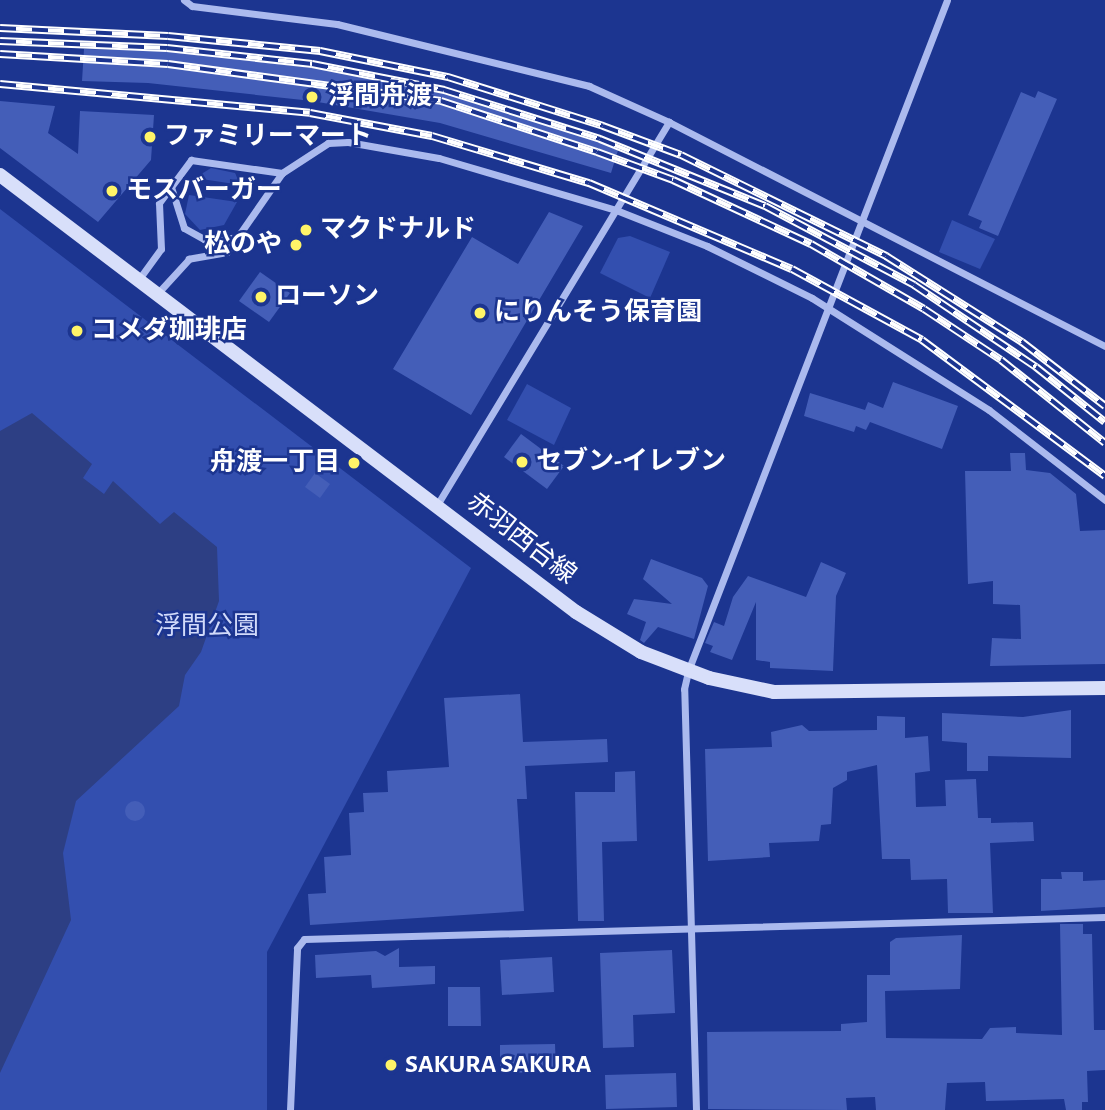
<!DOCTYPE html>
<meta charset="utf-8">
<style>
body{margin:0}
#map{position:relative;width:1105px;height:1110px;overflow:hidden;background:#1c3590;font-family:"Alegreya Sans","Noto Sans JP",sans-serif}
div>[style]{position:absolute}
.green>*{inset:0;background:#334faf}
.water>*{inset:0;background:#2d3f84}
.building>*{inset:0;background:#445eb8}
.round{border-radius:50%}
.street>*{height:7px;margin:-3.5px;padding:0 3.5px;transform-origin:3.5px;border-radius:3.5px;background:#abbaee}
.secondary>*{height:14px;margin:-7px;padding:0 7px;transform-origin:7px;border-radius:7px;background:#d8dffa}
.rail>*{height:8px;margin-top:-4px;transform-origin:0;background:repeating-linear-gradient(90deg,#1c3590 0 16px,#fff 0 32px);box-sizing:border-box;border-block:2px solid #fff}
.dots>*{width:19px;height:19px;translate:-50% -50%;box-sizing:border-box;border:4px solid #1c3590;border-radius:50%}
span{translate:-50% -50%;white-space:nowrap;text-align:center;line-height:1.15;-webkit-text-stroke:5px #1c3590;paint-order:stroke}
.poi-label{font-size:26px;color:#fff;font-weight:700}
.left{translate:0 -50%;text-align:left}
.right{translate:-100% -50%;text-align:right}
.street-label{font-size:26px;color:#fff}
.park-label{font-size:26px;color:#d1dafa}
</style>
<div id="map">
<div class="green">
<i style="clip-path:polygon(211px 168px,235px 173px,241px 185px,195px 178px)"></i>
<i style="clip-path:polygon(189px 195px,237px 202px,224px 225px,200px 230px,185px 214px)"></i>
<i style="clip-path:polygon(0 209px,471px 568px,267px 952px,267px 1110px,0 1110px)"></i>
<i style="clip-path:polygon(952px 220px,995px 239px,980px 269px,939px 252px)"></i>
<i style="clip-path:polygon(630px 236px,670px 252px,650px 298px,600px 273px,618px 238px)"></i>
<i style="clip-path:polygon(527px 384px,571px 408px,554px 445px,507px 420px)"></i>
</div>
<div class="water">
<i style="clip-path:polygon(32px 413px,92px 464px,83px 478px,104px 494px,113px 481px,160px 524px,174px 512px,217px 547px,219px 601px,201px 652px,185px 675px,179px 706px,76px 801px,63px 853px,71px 920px,0 1073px,0 431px)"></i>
</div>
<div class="building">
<i style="clip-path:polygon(84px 49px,171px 51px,320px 69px,458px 96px,619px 147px,611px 173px,440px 123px,312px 101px,148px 83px,82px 81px)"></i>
<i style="clip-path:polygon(1038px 91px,1057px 99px,998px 236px,979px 228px,982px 221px,968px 215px,1021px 92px,1035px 98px)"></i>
<i style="clip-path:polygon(0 101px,55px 106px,48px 133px,78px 154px,80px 111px,154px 115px,151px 160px,98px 222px,0 148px)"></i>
<i style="clip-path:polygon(549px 212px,583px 226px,471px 415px,393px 369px,472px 237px,518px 264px)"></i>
<i style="clip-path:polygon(260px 272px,290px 293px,269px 322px,239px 301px)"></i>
<i style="clip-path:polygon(893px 382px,958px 406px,942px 449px,870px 422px,866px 430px,856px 426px,854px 432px,804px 416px,810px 393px,865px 410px,868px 402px,883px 408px)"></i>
<i style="clip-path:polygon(521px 434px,564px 466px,547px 489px,504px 457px)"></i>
<i style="clip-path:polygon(1010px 453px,1025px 453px,1026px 470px,1050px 473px,1076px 494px,1080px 531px,1105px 530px,1105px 664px,990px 666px,992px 638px,1021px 639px,1020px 605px,993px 604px,993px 581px,968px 584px,965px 471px,1011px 471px)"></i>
<i style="clip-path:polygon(315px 473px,330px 484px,320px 498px,305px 487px)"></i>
<i style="clip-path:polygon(651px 559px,702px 578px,708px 586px,694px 639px,658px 627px,644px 643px,640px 640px,646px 622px,627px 614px,634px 599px,672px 604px,643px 579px)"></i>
<i style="clip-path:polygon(821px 562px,846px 573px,836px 596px,833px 671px,770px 668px,770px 662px,756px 660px,756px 602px,732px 660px,710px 652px,713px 646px,705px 643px,714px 622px,724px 626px,733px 597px,748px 576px,806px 597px)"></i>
<i style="clip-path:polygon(520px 694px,523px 742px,607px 739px,608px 762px,525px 766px,527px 799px,517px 799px,524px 911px,310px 925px,308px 894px,326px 893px,324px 857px,351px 855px,349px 813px,364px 812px,363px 793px,388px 792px,387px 771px,449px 767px,444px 698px)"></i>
<i style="clip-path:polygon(1071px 710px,1071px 758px,988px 756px,988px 771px,967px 771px,967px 743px,942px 741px,942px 713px,1023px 717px)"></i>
<i style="clip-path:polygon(877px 716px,905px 717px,905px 738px,928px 736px,930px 771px,915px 773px,916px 807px,946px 806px,945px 780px,976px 779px,978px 818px,991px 818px,991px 823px,1033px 822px,1034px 841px,990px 843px,993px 913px,948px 913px,947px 879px,911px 880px,910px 859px,882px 859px,877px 765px,847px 772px,847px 780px,833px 788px,831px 824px,821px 825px,819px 841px,769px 843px,770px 857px,708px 861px,705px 749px,772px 747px,771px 732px,802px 725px,809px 731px,877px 730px)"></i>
<i style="clip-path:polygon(635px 771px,637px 841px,602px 842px,604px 921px,578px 921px,575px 792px,615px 792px,615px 772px)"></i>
<i class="round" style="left:125px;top:801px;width:20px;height:20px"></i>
<i style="clip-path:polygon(1061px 872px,1083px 872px,1083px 881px,1105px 880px,1105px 907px,1041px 911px,1041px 879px,1062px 879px)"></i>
<i style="clip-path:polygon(1060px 924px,1083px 924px,1083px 934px,1092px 934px,1094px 1030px,1105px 1030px,1105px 1070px,1087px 1071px,1088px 1102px,1082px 1102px,1082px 1110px,1066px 1110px,1064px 1099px,986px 1101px,985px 1082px,947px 1083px,945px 1110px,876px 1110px,875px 1097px,846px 1098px,847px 1110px,708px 1109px,707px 1032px,841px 1031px,841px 1024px,867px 1022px,867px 975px,890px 975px,890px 942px,896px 938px,962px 935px,960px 989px,885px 991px,886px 1038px,982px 1039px,990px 1028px,1016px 1027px,1016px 1033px,1062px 1035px)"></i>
<i style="clip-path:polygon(399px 948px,399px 967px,435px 966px,435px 984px,372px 988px,371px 975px,316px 978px,315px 955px,376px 951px,385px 956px)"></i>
<i style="clip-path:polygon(672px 950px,675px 1013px,633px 1015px,634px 1047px,603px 1048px,600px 953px)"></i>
<i style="clip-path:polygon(552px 957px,554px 992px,502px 995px,500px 960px)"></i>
<i style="clip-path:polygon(448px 987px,480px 987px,481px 1026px,448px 1026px)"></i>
<i style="clip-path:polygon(555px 1044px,556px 1072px,500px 1073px,500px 1045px)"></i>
<i style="clip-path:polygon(676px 1073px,677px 1107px,606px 1109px,605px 1075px)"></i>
</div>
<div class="street">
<i style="left:184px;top:0;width:10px;rotate:37deg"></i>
<i style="left:192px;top:6px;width:146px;rotate:7.1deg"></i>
<i style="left:337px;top:24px;width:260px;rotate:13.8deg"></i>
<i style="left:589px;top:86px;width:88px;rotate:24.2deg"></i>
<i style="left:669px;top:122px;width:490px;rotate:27.2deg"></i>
<i style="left:282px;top:173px;width:55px;rotate:-33.1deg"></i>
<i style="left:328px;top:143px;width:20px;rotate:-3deg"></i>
<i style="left:348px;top:142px;width:92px;rotate:10deg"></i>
<i style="left:439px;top:158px;width:184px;rotate:16.4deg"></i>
<i style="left:616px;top:210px;width:98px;rotate:21.6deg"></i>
<i style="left:707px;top:246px;width:117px;rotate:26.3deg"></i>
<i style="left:812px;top:298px;width:209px;rotate:32.3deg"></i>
<i style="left:989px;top:410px;width:147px;rotate:37.8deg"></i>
<i style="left:171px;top:187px;width:43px;rotate:72.4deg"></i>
<i style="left:184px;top:228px;width:23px;rotate:29deg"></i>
<i style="left:204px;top:239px;width:33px;rotate:-2deg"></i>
<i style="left:139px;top:279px;width:37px;rotate:-54deg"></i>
<i style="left:161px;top:249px;width:46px;rotate:-92.5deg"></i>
<i style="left:159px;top:203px;width:54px;rotate:-53.3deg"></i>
<i style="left:191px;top:160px;width:92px;rotate:8.1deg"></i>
<i style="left:282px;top:173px;width:96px;rotate:124.8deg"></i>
<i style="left:227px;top:252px;width:39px;rotate:170deg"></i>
<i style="left:189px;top:259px;width:46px;rotate:132.4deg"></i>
<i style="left:437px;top:505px;width:448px;rotate:-58.8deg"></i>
<i style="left:290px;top:1110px;width:162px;rotate:-87.5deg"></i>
<i style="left:297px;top:948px;width:11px;rotate:-52deg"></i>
<i style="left:304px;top:939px;width:801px;rotate:-1.57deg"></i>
<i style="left:696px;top:1110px;width:421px;rotate:-91.6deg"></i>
<i style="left:684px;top:689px;width:18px;rotate:-77deg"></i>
<i style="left:688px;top:671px;width:719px;rotate:-68.89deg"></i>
</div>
<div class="secondary">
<i style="left:0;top:175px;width:723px;rotate:37.19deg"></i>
<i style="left:576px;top:612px;width:76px;rotate:31.6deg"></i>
<i style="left:641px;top:652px;width:73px;rotate:20.9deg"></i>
<i style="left:709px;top:678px;width:66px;rotate:12.2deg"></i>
<i style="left:774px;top:692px;width:331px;rotate:-0.7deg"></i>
</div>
<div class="rail">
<i style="left:0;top:28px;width:168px;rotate:2.7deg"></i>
<i style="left:168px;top:36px;width:153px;rotate:5.6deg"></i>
<i style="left:320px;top:51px;width:131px;rotate:11.5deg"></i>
<i style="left:448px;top:77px;width:163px;rotate:17.5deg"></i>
<i style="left:603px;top:126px;width:83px;rotate:20.4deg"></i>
<i style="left:681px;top:155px;width:229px;rotate:26.2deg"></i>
<i style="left:886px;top:256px;width:161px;rotate:32.3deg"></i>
<i style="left:1022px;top:342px;width:105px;rotate:37.6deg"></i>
<i style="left:0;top:41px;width:167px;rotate:2.4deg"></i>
<i style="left:167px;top:48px;width:146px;rotate:6.3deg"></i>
<i style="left:312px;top:64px;width:135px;rotate:11.1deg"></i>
<i style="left:444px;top:90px;width:164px;rotate:17.4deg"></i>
<i style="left:600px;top:139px;width:178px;rotate:22.1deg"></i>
<i style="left:765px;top:206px;width:169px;rotate:27.9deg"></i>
<i style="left:914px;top:285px;width:147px;rotate:33.9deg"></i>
<i style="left:1036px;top:367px;width:88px;rotate:38.6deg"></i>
<i style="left:0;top:54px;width:168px;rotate:3.4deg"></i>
<i style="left:168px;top:64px;width:275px;rotate:7.7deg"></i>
<i style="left:441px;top:101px;width:164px;rotate:18.1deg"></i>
<i style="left:597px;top:152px;width:81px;rotate:20.2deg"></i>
<i style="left:673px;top:180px;width:152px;rotate:24.9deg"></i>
<i style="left:811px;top:244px;width:130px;rotate:29.9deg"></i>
<i style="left:924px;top:309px;width:92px;rotate:33.5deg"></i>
<i style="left:1001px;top:360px;width:133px;rotate:38.6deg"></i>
<i style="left:0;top:84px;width:311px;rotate:5.3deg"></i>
<i style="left:310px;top:113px;width:124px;rotate:10.7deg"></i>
<i style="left:432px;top:136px;width:164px;rotate:16.7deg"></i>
<i style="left:589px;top:183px;width:220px;rotate:23deg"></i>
<i style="left:792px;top:269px;width:148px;rotate:28.6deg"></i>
<i style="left:922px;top:340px;width:228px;rotate:36.6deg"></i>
</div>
<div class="dots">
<i style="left:312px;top:97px;background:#fff468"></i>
<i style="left:150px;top:137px;background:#fff468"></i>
<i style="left:112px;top:191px;background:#fff468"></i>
<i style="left:306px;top:230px;background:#fff468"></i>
<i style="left:296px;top:245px;background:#fff468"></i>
<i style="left:261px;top:297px;background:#fff468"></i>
<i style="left:480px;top:313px;background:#fff468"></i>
<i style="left:77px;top:331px;background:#fff468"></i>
<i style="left:522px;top:462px;background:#fff468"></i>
<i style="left:354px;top:463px;background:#fff468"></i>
<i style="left:391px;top:1065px;background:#fff468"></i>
</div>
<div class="poi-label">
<span class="left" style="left:328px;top:97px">浮間舟渡</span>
<span class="left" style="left:164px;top:137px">ファミリーマート</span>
<span class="left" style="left:126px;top:191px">モスバーガー</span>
<span class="left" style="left:320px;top:230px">マクドナルド</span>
<span class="right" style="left:282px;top:245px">松のや</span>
<span class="left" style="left:275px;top:297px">ローソン</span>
<span class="left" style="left:494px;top:313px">にりんそう保育園</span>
<span class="left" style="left:91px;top:331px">コメダ珈琲店</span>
<span class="left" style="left:536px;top:462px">セブン-イレブン</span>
<span class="right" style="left:340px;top:463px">舟渡一丁目</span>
<span class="left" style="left:405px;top:1065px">SAKURA SAKURA</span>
</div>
<div class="street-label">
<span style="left:521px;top:539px;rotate:38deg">赤羽西台線</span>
</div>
<div class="park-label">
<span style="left:207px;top:627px">浮間公園</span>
</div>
</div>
